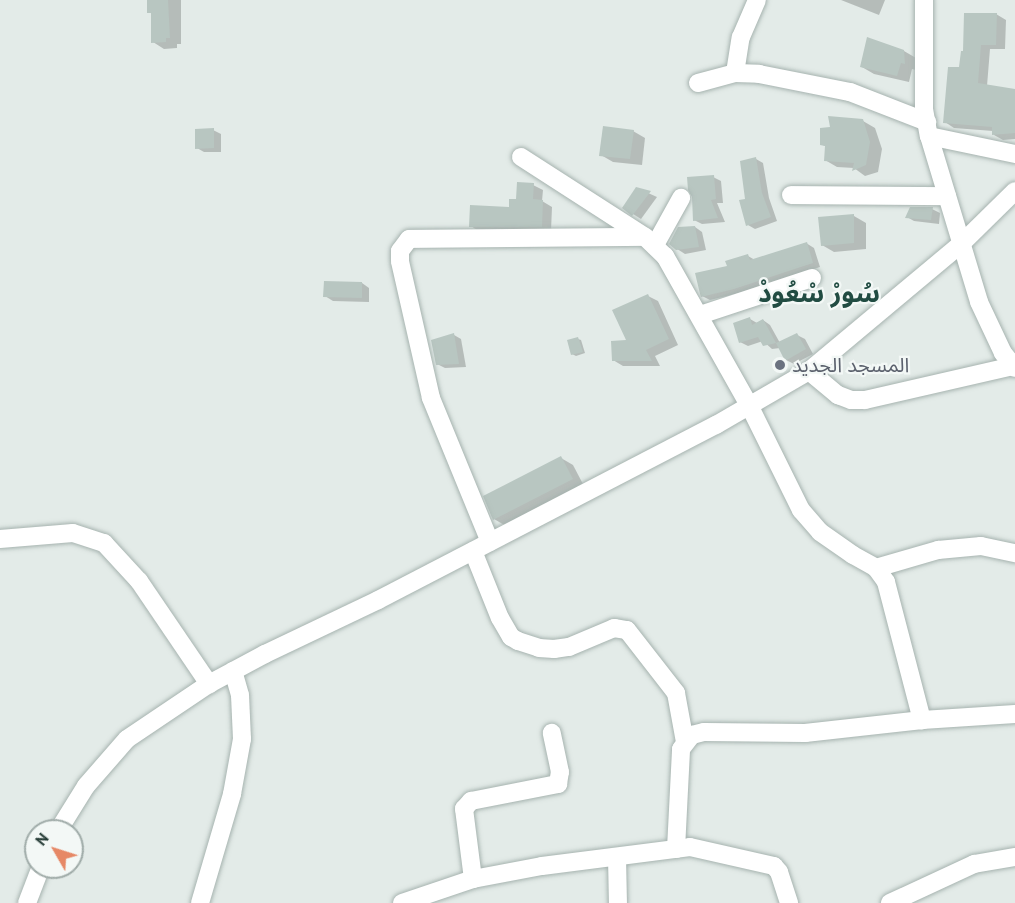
<!DOCTYPE html>
<meta charset="utf-8">
<style>
body{margin:0}
#map{position:relative;width:1015px;height:903px;overflow:hidden;background:#e3ebe8;font-family:"PT Sans","Noto Sans Arabic",sans-serif}
div>[style]{position:absolute}
.shadow>*{inset:0;background:#0003}
.building>*{inset:0;background:#b8c6c1}
.roads{filter:drop-shadow(0 0 2px #a6b3af) drop-shadow(0 0 2px #a6b3af)}
.minor>*{height:18px;margin:-9px;padding:0 9px;transform-origin:9px;border-radius:9px;background:#fff}
.dots>*{width:16px;height:16px;translate:-50% -50%;box-sizing:border-box;border:3px solid #f3f8f6;border-radius:50%}
span{translate:-50% -50%;white-space:nowrap;text-align:center;line-height:1.15;-webkit-text-stroke:4.5px #f3f8f6;paint-order:stroke}
.worship-label{font-size:20px;color:#5b616d}
.left{translate:0 -50%;text-align:left}
.district-label{font-size:26px;color:#214c42;font-weight:700}
.north{position:absolute;left:24px;top:819px;width:60px;height:60px;box-sizing:border-box;background:#f3f8f6;border:2px solid #a0aca9;border-radius:50%;rotate:309deg;font-size:16px;font-weight:700;line-height:24px;text-align:center;color:#243b35}
.north::after{content:'';display:block;margin:auto;width:21px;height:27px;background:#e68866;clip-path:polygon(50% 0,100% 100%,50% 72%,0 100%)}
</style>
<div id="map">
<div class="shadow">
<i style="clip-path:polygon(150px 0,181px 0,181px 44px,177px 44px,177px 48px,164px 49px,153px 42px)"></i>
<i style="clip-path:polygon(841px 0,885px 0,879px 15px)"></i>
<i style="clip-path:polygon(996px 14px,1006px 20px,1005px 49px,990px 49px,987px 86px,1015px 91px,1015px 139px,1003px 140px,994px 135px,993px 131px,954px 128px,945px 122px,960px 69px)"></i>
<i style="clip-path:polygon(904px 51px,916px 58px,916px 70px,912px 69px,909px 82px,874px 74px,862px 67px)"></i>
<i style="clip-path:polygon(863px 121px,875px 128px,882px 149px,878px 172px,865px 176px,854px 168px,837px 167px,825px 160px,827px 147px,821px 144px,831px 128px)"></i>
<i style="clip-path:polygon(213px 130px,221px 134px,221px 152px,204px 152px,197px 148px)"></i>
<i style="clip-path:polygon(633px 131px,645px 138px,642px 165px,613px 162px,601px 155px)"></i>
<i style="clip-path:polygon(756px 159px,763px 163px,769px 198px,777px 221px,755px 229px,748px 225px,746px 200px)"></i>
<i style="clip-path:polygon(713px 177px,721px 181px,723px 203px,717px 203px,725px 222px,702px 224px,694px 220px,694px 197px)"></i>
<i style="clip-path:polygon(533px 185px,543px 190px,542px 201px,552px 207px,551px 231px,480px 232px,471px 226px,511px 208px)"></i>
<i style="clip-path:polygon(637px 188px,657px 197px,641px 219px,633px 214px)"></i>
<i style="clip-path:polygon(932px 209px,940px 213px,939px 224px,914px 221px,907px 217px)"></i>
<i style="clip-path:polygon(854px 216px,866px 223px,866px 249px,834px 252px,822px 245px,820px 219px)"></i>
<i style="clip-path:polygon(695px 227px,702px 232px,706px 250px,685px 254px,674px 247px)"></i>
<i style="clip-path:polygon(806px 243px,814px 248px,820px 267px,743px 292px,710px 300px,702px 296px,748px 256px,755px 260px)"></i>
<i style="clip-path:polygon(362px 283px,369px 288px,369px 302px,333px 301px,325px 296px)"></i>
<i style="clip-path:polygon(648px 296px,658px 301px,678px 345px,655px 356px,660px 366px,623px 366px,613px 360px,628px 342px)"></i>
<i style="clip-path:polygon(750px 319px,757px 323px,763px 320px,770px 325px,780px 343px,797px 335px,805px 339px,813px 354px,794px 364px,786px 360px,780px 348px,772px 349px,763px 341px,748px 346px,740px 342px)"></i>
<i style="clip-path:polygon(454px 335px,461px 339px,466px 367px,445px 368px,437px 364px)"></i>
<i style="clip-path:polygon(578px 339px,581px 340px,585px 353px,576px 356px,572px 354px)"></i>
<i style="clip-path:polygon(561px 458px,573px 465px,584px 486px,506px 526px,494px 519px,485px 497px)"></i>
</div>
<div class="building">
<i style="clip-path:polygon(147px 0,168px 0,170px 38px,166px 38px,166px 42px,151px 43px,151px 13px,147px 13px)"></i>
<i style="clip-path:polygon(964px 13px,997px 13px,996px 45px,981px 45px,978px 83px,1015px 89px,1015px 133px,992px 135px,992px 127px,943px 123px,948px 67px,959px 67px,961px 51px,963px 51px)"></i>
<i style="clip-path:polygon(867px 37px,904px 50px,905px 64px,901px 63px,897px 76px,860px 67px)"></i>
<i style="clip-path:polygon(828px 116px,863px 119px,870px 142px,866px 165px,852px 171px,854px 163px,824px 161px,825px 146px,820px 145px,820px 128px,830px 127px)"></i>
<i style="clip-path:polygon(603px 126px,634px 130px,630px 159px,599px 156px)"></i>
<i style="clip-path:polygon(214px 128px,214px 148px,195px 149px,195px 129px)"></i>
<i style="clip-path:polygon(756px 157px,762px 193px,771px 217px,746px 226px,739px 200px,745px 199px,740px 161px)"></i>
<i style="clip-path:polygon(714px 175px,716px 199px,711px 200px,718px 218px,693px 221px,692px 197px,688px 190px,687px 177px)"></i>
<i style="clip-path:polygon(517px 182px,534px 183px,533px 199px,543px 200px,542px 227px,469px 227px,470px 205px,509px 207px,509px 199px,516px 199px)"></i>
<i style="clip-path:polygon(636px 187px,651px 191px,632px 216px,622px 208px)"></i>
<i style="clip-path:polygon(910px 207px,933px 207px,931px 220px,905px 218px)"></i>
<i style="clip-path:polygon(854px 214px,854px 243px,821px 246px,818px 217px)"></i>
<i style="clip-path:polygon(695px 226px,699px 247px,676px 250px,669px 244px,678px 227px)"></i>
<i style="clip-path:polygon(807px 242px,813px 263px,734px 289px,701px 297px,700px 294px,695px 273px,727px 266px,725px 261px,748px 254px,750px 260px)"></i>
<i style="clip-path:polygon(324px 281px,362px 282px,362px 298px,323px 297px)"></i>
<i style="clip-path:polygon(648px 294px,669px 339px,646px 350px,652px 361px,612px 361px,611px 341px,626px 340px,612px 310px)"></i>
<i style="clip-path:polygon(750px 317px,752px 325px,763px 319px,776px 343px,763px 346px,758px 337px,739px 343px,733px 323px)"></i>
<i style="clip-path:polygon(454px 333px,459px 364px,436px 365px,431px 340px)"></i>
<i style="clip-path:polygon(797px 333px,806px 349px,785px 361px,776px 343px)"></i>
<i style="clip-path:polygon(578px 337px,583px 352px,571px 355px,567px 340px)"></i>
<i style="clip-path:polygon(561px 456px,573px 479px,493px 520px,483px 496px)"></i>
</div>
<div class="roads">
<div class="minor">
<i style="left:924px;top:0;width:109px;rotate:90deg"></i>
<i style="left:924px;top:109px;width:27px;rotate:80deg"></i>
<i style="left:929px;top:136px;width:173px;rotate:73.2deg"></i>
<i style="left:979px;top:302px;width:56px;rotate:64.8deg"></i>
<i style="left:1003px;top:353px;width:19px;rotate:51deg"></i>
<i style="left:735px;top:73px;width:36px;rotate:-81deg"></i>
<i style="left:741px;top:37px;width:40px;rotate:-66.6deg"></i>
<i style="left:698px;top:83px;width:38px;rotate:-15deg"></i>
<i style="left:735px;top:73px;width:24px;rotate:2deg"></i>
<i style="left:759px;top:74px;width:93px;rotate:11.2deg"></i>
<i style="left:850px;top:92px;width:83px;rotate:21.3deg"></i>
<i style="left:929px;top:136px;width:88px;rotate:11.8deg"></i>
<i style="left:521px;top:157px;width:148px;rotate:32.8deg"></i>
<i style="left:645px;top:237px;width:28px;rotate:44deg"></i>
<i style="left:665px;top:256px;width:173px;rotate:60.6deg"></i>
<i style="left:750px;top:407px;width:115px;rotate:63.7deg"></i>
<i style="left:801px;top:510px;width:29px;rotate:49deg"></i>
<i style="left:820px;top:532px;width:40px;rotate:34.9deg"></i>
<i style="left:853px;top:555px;width:26px;rotate:29deg"></i>
<i style="left:876px;top:568px;width:17px;rotate:54deg"></i>
<i style="left:886px;top:582px;width:143px;rotate:75.4deg"></i>
<i style="left:791px;top:195px;width:156px;rotate:0.4deg"></i>
<i style="left:655px;top:245px;width:54px;rotate:-61deg"></i>
<i style="left:700px;top:315px;width:118px;rotate:-18.3deg"></i>
<i style="left:809px;top:371px;width:38px;rotate:40deg"></i>
<i style="left:838px;top:395px;width:14px;rotate:21deg"></i>
<i style="left:851px;top:400px;width:14px"></i>
<i style="left:865px;top:400px;width:152px;rotate:-12.9deg"></i>
<i style="left:0;top:539px;width:73px;rotate:-4.7deg"></i>
<i style="left:73px;top:533px;width:33px;rotate:18deg"></i>
<i style="left:104px;top:543px;width:52px;rotate:47.4deg"></i>
<i style="left:139px;top:581px;width:125px;rotate:55.8deg"></i>
<i style="left:490px;top:542px;width:156px;rotate:-112.3deg"></i>
<i style="left:431px;top:398px;width:140px;rotate:-102.8deg"></i>
<i style="left:400px;top:261px;width:10px;rotate:-90deg"></i>
<i style="left:400px;top:251px;width:15px;rotate:-53deg"></i>
<i style="left:409px;top:239px;width:236px;rotate:-0.5deg"></i>
<i style="left:473px;top:551px;width:72px;rotate:68.1deg"></i>
<i style="left:500px;top:618px;width:22px;rotate:60deg"></i>
<i style="left:511px;top:637px;width:8px;rotate:30deg"></i>
<i style="left:518px;top:641px;width:22px;rotate:18deg"></i>
<i style="left:539px;top:648px;width:15px;rotate:4deg"></i>
<i style="left:554px;top:649px;width:15px;rotate:-8deg"></i>
<i style="left:569px;top:647px;width:49px;rotate:-22.9deg"></i>
<i style="left:614px;top:628px;width:13px;rotate:9deg"></i>
<i style="left:627px;top:630px;width:80px;rotate:52.1deg"></i>
<i style="left:676px;top:693px;width:50px;rotate:79.6deg"></i>
<i style="left:876px;top:568px;width:65px;rotate:-16.2deg"></i>
<i style="left:938px;top:550px;width:43px;rotate:-5.3deg"></i>
<i style="left:981px;top:546px;width:35px;rotate:12deg"></i>
<i style="left:58px;top:831px;width:53px;rotate:-58.1deg"></i>
<i style="left:86px;top:786px;width:62px;rotate:-48.9deg"></i>
<i style="left:127px;top:739px;width:99px;rotate:-33.9deg"></i>
<i style="left:209px;top:684px;width:64px;rotate:-28.2deg"></i>
<i style="left:265px;top:654px;width:125px;rotate:-25.5deg"></i>
<i style="left:378px;top:600px;width:381px;rotate:-27.4deg"></i>
<i style="left:716px;top:425px;width:108px;rotate:-30.1deg"></i>
<i style="left:809px;top:371px;width:199px;rotate:-39.9deg"></i>
<i style="left:962px;top:243px;width:74px;rotate:-44.5deg"></i>
<i style="left:676px;top:849px;width:100px;rotate:-87.1deg"></i>
<i style="left:681px;top:749px;width:18px;rotate:-52deg"></i>
<i style="left:692px;top:735px;width:12px;rotate:-14deg"></i>
<i style="left:704px;top:732px;width:101px;rotate:0.6deg"></i>
<i style="left:805px;top:733px;width:118px;rotate:-6.3deg"></i>
<i style="left:922px;top:720px;width:93px;rotate:-3.7deg"></i>
<i style="left:617px;top:857px;width:46px;rotate:88.8deg"></i>
<i style="left:473px;top:879px;width:71px;rotate:-97.3deg"></i>
<i style="left:464px;top:809px;width:11px;rotate:-49deg"></i>
<i style="left:471px;top:801px;width:89px;rotate:-11.1deg"></i>
<i style="left:558px;top:784px;width:12px;rotate:-81deg"></i>
<i style="left:560px;top:772px;width:40px;rotate:-102deg"></i>
<i style="left:27px;top:903px;width:39px;rotate:-69deg"></i>
<i style="left:200px;top:903px;width:114px;rotate:-73.6deg"></i>
<i style="left:232px;top:794px;width:56px;rotate:-79.7deg"></i>
<i style="left:242px;top:739px;width:44px;rotate:-92.6deg"></i>
<i style="left:240px;top:695px;width:25px;rotate:-106deg"></i>
<i style="left:402px;top:903px;width:75px;rotate:-18.7deg"></i>
<i style="left:473px;top:879px;width:70px;rotate:-10.7deg"></i>
<i style="left:542px;top:866px;width:149px;rotate:-7.3deg"></i>
<i style="left:690px;top:847px;width:86px;rotate:12.7deg"></i>
<i style="left:774px;top:866px;width:8px;rotate:50deg"></i>
<i style="left:779px;top:872px;width:33px;rotate:72deg"></i>
<i style="left:890px;top:903px;width:93px;rotate:-24.9deg"></i>
<i style="left:974px;top:864px;width:42px;rotate:-9.7deg"></i>
</div>
</div>
<div class="dots">
<i style="left:780px;top:365px;background:#6b7280"></i>
</div>
<div class="worship-label">
<span class="left" style="left:792px;top:365px">المسجد الجديد</span>
</div>
<div class="district-label">
<span style="left:819px;top:293px">سُورْ سْعُودْ</span>
</div>
<div class="north">N</div>
</div>
